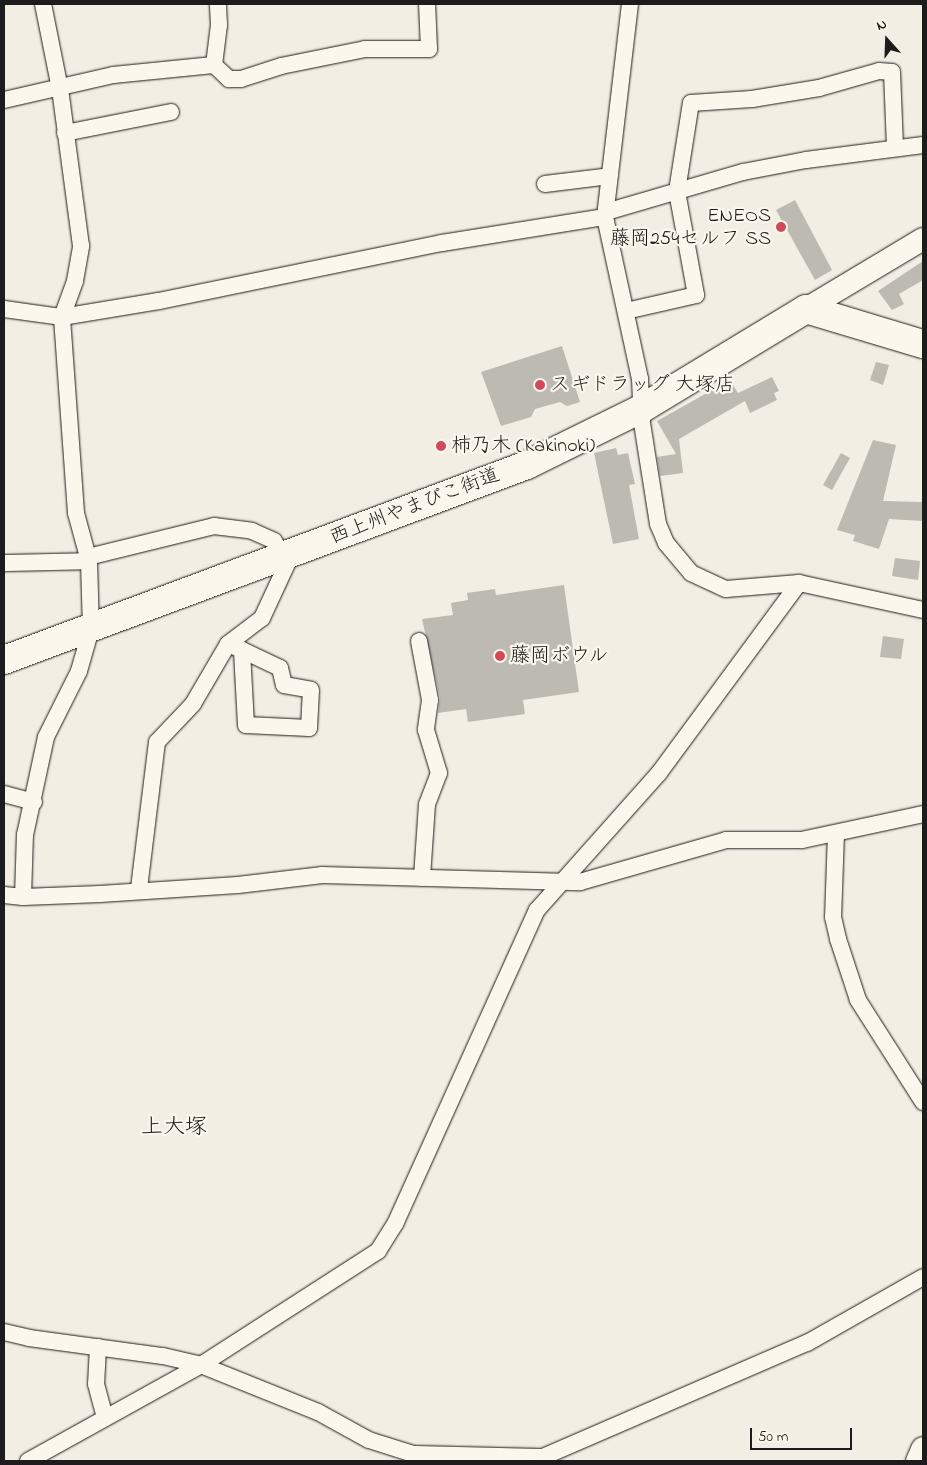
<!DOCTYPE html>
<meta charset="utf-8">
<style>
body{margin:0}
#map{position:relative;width:927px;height:1465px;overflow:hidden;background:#f2eee4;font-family:"Indie Flower","Klee One",sans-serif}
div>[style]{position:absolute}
.building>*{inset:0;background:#bdbab1}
.roads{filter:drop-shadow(0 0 1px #1c1c1c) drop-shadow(0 0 1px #1c1c1c)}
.street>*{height:16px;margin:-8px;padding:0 8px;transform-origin:8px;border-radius:8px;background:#fbf7ec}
.secondary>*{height:22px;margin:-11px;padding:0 11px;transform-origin:11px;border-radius:11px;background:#fbf7ec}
.primary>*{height:25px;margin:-12.5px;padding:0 12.5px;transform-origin:12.5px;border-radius:12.5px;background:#fbf7ec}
.highway>*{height:28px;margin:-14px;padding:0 14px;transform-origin:14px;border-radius:14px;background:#fbf7ec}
.dots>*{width:14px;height:14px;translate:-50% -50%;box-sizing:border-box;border:2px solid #fbf7ec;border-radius:50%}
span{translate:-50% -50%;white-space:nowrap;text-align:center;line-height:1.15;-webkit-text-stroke:4.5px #fbf7ec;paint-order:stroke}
.poi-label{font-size:20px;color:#1c1c1c}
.right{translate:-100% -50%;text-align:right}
.left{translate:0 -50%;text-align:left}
.street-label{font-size:20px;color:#1c1c1c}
.quarter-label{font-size:22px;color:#1c1c1c}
.frame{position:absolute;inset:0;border:5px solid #1c1c1c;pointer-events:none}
.north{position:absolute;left:862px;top:15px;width:50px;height:50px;-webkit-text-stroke:4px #fbf7ec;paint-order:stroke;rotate:340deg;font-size:14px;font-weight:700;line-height:20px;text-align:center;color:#1c1c1c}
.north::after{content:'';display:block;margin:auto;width:18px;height:22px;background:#1c1c1c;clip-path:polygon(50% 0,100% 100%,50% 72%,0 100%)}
.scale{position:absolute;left:750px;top:1428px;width:102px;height:22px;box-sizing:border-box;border:2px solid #1c1c1c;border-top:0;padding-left:6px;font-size:15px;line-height:18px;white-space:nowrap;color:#1c1c1c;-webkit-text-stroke:4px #fbf7ec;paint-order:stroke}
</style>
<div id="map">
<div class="building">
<i style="clip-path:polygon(795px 200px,832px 270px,815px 280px,776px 210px)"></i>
<i style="clip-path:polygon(923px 261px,923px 280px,899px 294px,904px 304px,892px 310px,878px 291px)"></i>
<i style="clip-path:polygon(562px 346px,580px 402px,567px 406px,560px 402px,535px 409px,531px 417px,501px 426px,481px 372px)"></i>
<i style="clip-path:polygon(876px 362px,889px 365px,883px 385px,870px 380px)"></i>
<i style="clip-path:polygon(772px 377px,779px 391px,774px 393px,777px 400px,750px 413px,745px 401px,679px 439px,683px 473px,660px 476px,657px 457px,676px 454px,657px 421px,730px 380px,738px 393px)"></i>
<i style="clip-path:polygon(873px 440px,896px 445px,883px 501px,923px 502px,923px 521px,889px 519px,879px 549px,853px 541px,855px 535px,837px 530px)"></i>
<i style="clip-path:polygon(616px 448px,618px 455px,628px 453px,635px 484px,629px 485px,639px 539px,613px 544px,594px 453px)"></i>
<i style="clip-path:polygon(841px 453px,850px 458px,832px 490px,823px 485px)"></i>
<i style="clip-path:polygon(895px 558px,920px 561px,918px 580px,892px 576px)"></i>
<i style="clip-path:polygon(564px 585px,579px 692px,523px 700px,525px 714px,468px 722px,466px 709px,438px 713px,440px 698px,422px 619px,453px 615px,451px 603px,468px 600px,467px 593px,495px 589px,496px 595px)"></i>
<i style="clip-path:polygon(883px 636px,904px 639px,901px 659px,880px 657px)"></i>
</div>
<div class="roads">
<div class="street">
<i style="left:630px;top:4px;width:214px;rotate:96.7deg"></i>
<i style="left:605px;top:217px;width:166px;rotate:77.8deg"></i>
<i style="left:640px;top:379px;width:44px;rotate:87.4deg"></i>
<i style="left:642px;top:423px;width:102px;rotate:81deg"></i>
<i style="left:658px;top:524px;width:21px;rotate:67deg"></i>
<i style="left:666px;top:543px;width:39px;rotate:50deg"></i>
<i style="left:691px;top:573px;width:38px;rotate:25deg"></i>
<i style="left:726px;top:589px;width:73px;rotate:-4.7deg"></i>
<i style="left:799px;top:583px;width:127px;rotate:12.3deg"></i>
<i style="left:214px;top:65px;width:40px;rotate:-82.9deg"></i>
<i style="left:219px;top:25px;width:21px;rotate:-93deg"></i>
<i style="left:4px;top:100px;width:112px;rotate:-12.9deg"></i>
<i style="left:113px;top:75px;width:101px;rotate:-5.7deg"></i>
<i style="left:214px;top:65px;width:21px;rotate:43deg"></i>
<i style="left:229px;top:79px;width:12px"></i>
<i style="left:241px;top:79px;width:42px;rotate:-18deg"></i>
<i style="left:281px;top:66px;width:86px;rotate:-11.4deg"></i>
<i style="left:365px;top:49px;width:64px"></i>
<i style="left:429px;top:49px;width:45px;rotate:-92.5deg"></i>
<i style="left:65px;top:133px;width:108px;rotate:-11.2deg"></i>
<i style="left:545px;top:184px;width:65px;rotate:-7deg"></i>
<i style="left:606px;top:212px;width:143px;rotate:-16.3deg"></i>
<i style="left:743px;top:172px;width:64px;rotate:-10.8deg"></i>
<i style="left:806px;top:160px;width:118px;rotate:-7.3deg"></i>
<i style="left:4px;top:309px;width:59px;rotate:7.9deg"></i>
<i style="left:62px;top:317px;width:98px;rotate:-9.4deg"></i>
<i style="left:159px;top:301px;width:289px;rotate:-11.6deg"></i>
<i style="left:442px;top:243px;width:165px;rotate:-9.1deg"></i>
<i style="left:626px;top:311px;width:72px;rotate:-12.9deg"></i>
<i style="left:696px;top:295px;width:106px;rotate:-100.4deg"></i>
<i style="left:677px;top:191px;width:89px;rotate:-81deg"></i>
<i style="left:691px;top:103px;width:61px;rotate:-3.8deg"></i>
<i style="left:752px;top:99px;width:68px;rotate:-9.3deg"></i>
<i style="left:819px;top:88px;width:62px;rotate:-15.8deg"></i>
<i style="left:879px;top:71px;width:13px;rotate:4deg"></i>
<i style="left:892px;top:72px;width:75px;rotate:87.7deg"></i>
<i style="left:88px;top:557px;width:130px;rotate:-13.8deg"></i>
<i style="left:214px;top:526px;width:38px;rotate:7deg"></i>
<i style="left:252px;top:531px;width:24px;rotate:24deg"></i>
<i style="left:274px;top:541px;width:26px;rotate:61deg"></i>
<i style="left:287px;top:564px;width:60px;rotate:114.8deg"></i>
<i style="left:262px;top:618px;width:43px;rotate:142.6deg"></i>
<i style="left:228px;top:644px;width:69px;rotate:120.3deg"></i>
<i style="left:193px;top:704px;width:52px;rotate:133.5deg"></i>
<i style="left:157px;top:742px;width:148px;rotate:97deg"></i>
<i style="left:4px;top:563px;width:85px;rotate:-1.3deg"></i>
<i style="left:419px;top:641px;width:60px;rotate:79.4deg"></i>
<i style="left:430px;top:700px;width:30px;rotate:98deg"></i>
<i style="left:426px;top:730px;width:45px;rotate:73.2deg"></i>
<i style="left:439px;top:773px;width:33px;rotate:111deg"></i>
<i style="left:427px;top:804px;width:74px;rotate:93.9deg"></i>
<i style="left:228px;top:644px;width:15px;rotate:23deg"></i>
<i style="left:242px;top:650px;width:42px;rotate:25.3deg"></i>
<i style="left:280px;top:668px;width:17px;rotate:77deg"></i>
<i style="left:284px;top:685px;width:27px;rotate:10deg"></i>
<i style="left:311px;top:690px;width:38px;rotate:93deg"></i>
<i style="left:309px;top:728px;width:63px;rotate:-177.3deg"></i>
<i style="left:246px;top:725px;width:75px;rotate:-93.1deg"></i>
<i style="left:4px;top:794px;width:31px;rotate:15deg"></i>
<i style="left:836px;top:833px;width:84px;rotate:92deg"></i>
<i style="left:833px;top:917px;width:23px;rotate:77deg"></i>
<i style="left:838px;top:939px;width:64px;rotate:71.8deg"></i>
<i style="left:858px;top:1000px;width:121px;rotate:57.5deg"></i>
<i style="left:4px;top:895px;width:19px;rotate:6deg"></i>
<i style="left:23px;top:897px;width:77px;rotate:-2.2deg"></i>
<i style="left:100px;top:894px;width:138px;rotate:-3.7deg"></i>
<i style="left:238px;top:885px;width:85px;rotate:-6.8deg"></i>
<i style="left:322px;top:875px;width:258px;rotate:1.6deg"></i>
<i style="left:580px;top:882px;width:152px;rotate:-16deg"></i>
<i style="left:726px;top:840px;width:76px"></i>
<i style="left:802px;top:840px;width:124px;rotate:-12.1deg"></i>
<i style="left:23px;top:897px;width:62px;rotate:-88.2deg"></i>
<i style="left:25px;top:835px;width:100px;rotate:-77.9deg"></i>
<i style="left:46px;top:737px;width:74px;rotate:-63.4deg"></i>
<i style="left:79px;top:671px;width:44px;rotate:-74.1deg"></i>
<i style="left:91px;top:629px;width:68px;rotate:-91.7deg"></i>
<i style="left:89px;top:561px;width:50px;rotate:-105.2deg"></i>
<i style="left:76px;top:513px;width:196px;rotate:-94.1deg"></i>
<i style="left:62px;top:317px;width:38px;rotate:-70deg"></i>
<i style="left:75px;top:281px;width:36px;rotate:-80deg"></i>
<i style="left:81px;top:246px;width:158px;rotate:-97.6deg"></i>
<i style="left:60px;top:89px;width:87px;rotate:-101.3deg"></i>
<i style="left:4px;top:1332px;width:26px;rotate:13deg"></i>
<i style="left:29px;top:1338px;width:135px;rotate:7.7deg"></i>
<i style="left:163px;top:1356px;width:39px;rotate:13deg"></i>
<i style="left:201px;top:1365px;width:126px;rotate:21.9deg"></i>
<i style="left:318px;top:1412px;width:58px;rotate:28.8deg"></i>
<i style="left:369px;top:1440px;width:46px;rotate:17.7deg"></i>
<i style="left:413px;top:1454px;width:130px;rotate:1.3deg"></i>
<i style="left:543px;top:1457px;width:288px;rotate:-23.4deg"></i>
<i style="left:807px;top:1343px;width:133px;rotate:-29.6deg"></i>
<i style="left:98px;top:1347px;width:37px;rotate:93deg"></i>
<i style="left:96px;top:1384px;width:35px;rotate:75deg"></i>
<i style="left:28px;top:1461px;width:198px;rotate:-29deg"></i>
<i style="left:201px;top:1365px;width:211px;rotate:-32.8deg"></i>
<i style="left:378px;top:1251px;width:34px;rotate:-58deg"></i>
<i style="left:396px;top:1222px;width:342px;rotate:-65.7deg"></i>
<i style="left:537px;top:910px;width:183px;rotate:-48.3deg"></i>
<i style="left:659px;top:773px;width:236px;rotate:-53.6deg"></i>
</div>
<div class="secondary">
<i style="left:806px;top:309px;width:136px;rotate:-30.9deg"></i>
</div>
<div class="primary">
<i style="left:918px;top:1461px;width:13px;rotate:-67deg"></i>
</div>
<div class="highway">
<i style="left:4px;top:660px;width:558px;rotate:-20.45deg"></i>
<i style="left:527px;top:465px;width:127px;rotate:-26.2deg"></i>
<i style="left:641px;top:409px;width:193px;rotate:-31.2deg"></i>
<i style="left:806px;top:309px;width:122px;rotate:16.7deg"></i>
</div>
</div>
<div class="dots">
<i style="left:781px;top:227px;background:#d1495b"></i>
<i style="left:540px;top:385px;background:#d1495b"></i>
<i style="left:441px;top:446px;background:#d1495b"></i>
<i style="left:500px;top:656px;background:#d1495b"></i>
</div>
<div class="poi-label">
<span class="right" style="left:771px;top:228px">ENEOS<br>藤岡254セルフ SS</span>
<span class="left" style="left:550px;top:385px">スギドラッグ 大塚店</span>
<span class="left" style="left:451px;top:446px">柿乃木 (Kakinoki)</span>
<span class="left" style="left:510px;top:656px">藤岡ボウル</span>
</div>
<div class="street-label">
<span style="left:415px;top:507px;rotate:-21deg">西上州やまびこ街道</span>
</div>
<div class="quarter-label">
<span style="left:174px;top:1129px">上大塚</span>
</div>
<div class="frame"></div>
<div class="north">N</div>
<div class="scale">50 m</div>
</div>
